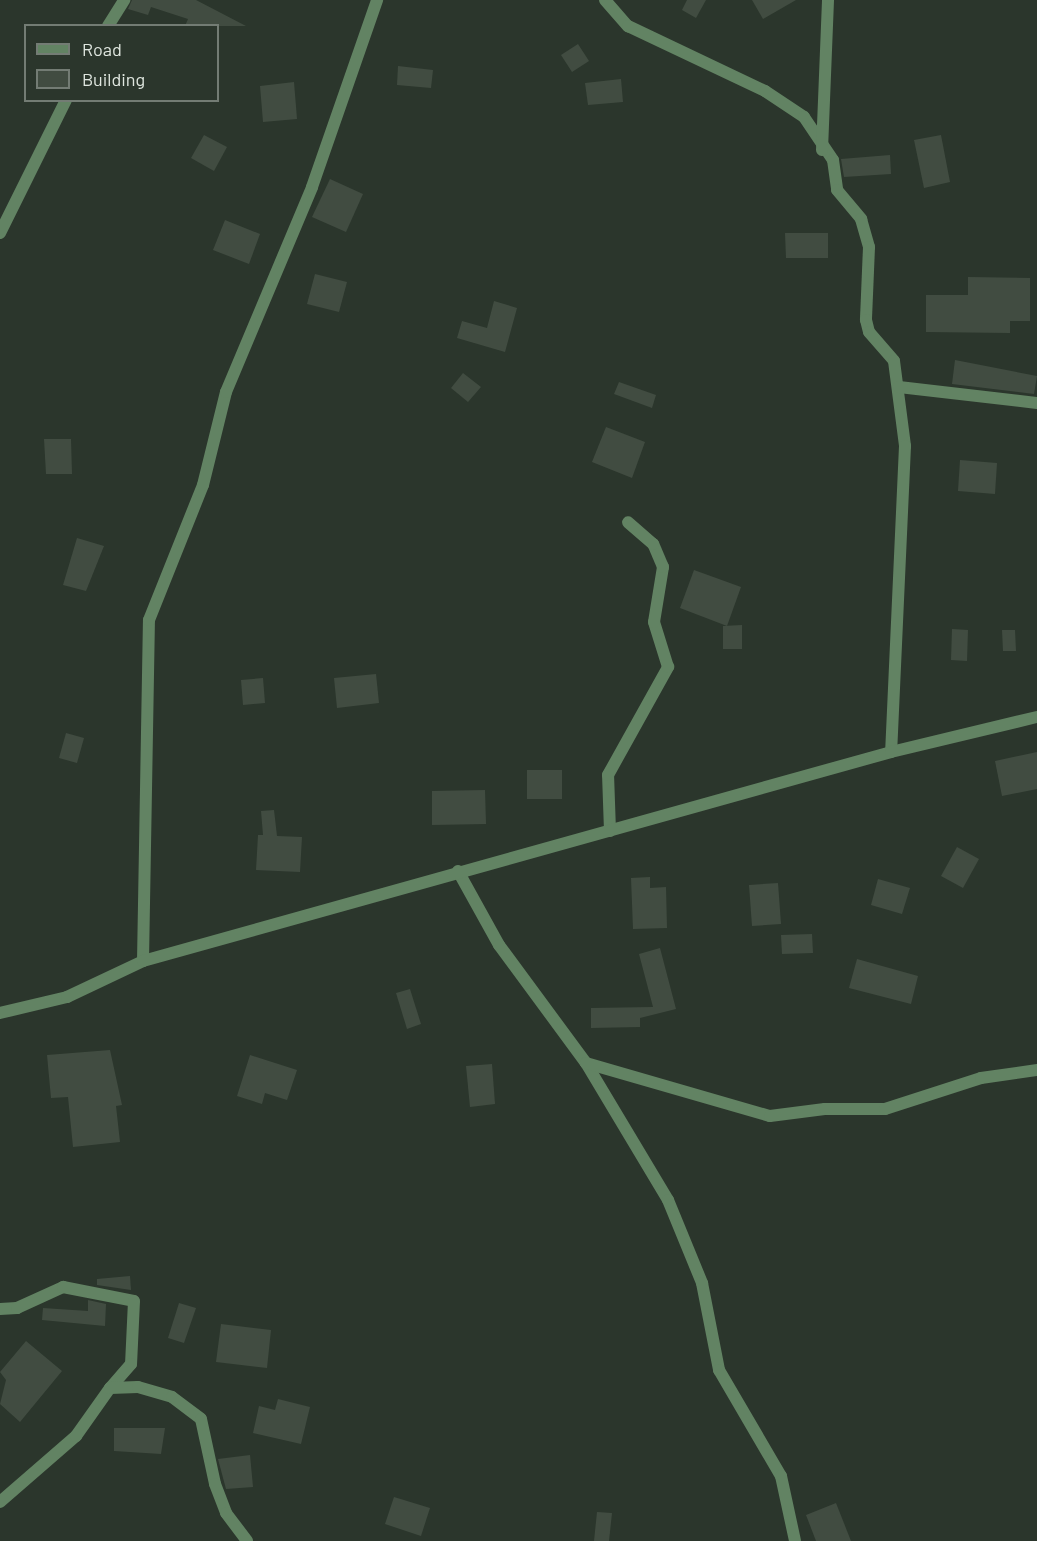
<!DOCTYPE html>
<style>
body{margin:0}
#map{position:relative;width:1037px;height:1541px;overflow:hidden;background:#2b362c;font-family:Barlow,sans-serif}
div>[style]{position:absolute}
.building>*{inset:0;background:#414c41}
.minor>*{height:12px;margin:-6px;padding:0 6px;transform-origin:6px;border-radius:6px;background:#628363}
span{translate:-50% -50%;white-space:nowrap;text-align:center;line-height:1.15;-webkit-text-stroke:4.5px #2b362c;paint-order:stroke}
.legend{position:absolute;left:24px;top:24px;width:195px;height:78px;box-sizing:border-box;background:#2b362c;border:2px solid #737c74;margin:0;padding:8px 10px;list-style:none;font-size:18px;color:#dfe6df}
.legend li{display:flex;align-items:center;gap:12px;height:30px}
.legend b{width:30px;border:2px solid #737c74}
</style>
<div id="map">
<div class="building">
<i style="clip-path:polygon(132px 0,196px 0,246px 26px,185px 26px,188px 19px,151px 7px,148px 15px,128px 9px)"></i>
<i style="clip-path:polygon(687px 0,706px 0,696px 18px,682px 10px)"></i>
<i style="clip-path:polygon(752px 0,796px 0,763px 19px)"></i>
<i style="clip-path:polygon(578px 44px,589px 61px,572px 72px,561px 55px)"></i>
<i style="clip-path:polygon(398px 66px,433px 70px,431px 88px,397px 85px)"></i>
<i style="clip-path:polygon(621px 79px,623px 102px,588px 105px,585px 83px)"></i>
<i style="clip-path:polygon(294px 82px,297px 119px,263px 122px,260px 86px)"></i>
<i style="clip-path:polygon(204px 135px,227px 147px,214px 171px,191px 158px)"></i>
<i style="clip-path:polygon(941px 135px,950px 182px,924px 188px,914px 140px)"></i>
<i style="clip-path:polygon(890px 155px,891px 174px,844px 177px,841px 159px)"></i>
<i style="clip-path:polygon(330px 179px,363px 194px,346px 232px,312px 217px)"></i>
<i style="clip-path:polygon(225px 220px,260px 234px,249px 264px,213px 250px)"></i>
<i style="clip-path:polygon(785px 233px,828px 233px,828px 258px,786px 258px)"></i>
<i style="clip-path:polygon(315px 274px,347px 282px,339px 312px,307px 304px)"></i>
<i style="clip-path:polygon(968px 277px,1030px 278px,1030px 321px,1010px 321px,1010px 333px,926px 332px,926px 295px,968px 295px)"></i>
<i style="clip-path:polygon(494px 301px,517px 308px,505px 352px,457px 338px,462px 321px,487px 328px)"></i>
<i style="clip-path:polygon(955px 360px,1037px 376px,1034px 394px,952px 384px)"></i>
<i style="clip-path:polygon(463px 373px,481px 387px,468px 402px,451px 388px)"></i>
<i style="clip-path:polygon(619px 382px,656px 395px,652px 408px,614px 394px)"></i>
<i style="clip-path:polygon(606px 427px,645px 442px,632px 478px,592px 462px)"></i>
<i style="clip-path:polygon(44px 439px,71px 439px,72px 474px,46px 474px)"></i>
<i style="clip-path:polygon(960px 460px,997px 463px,995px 494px,958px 491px)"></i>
<i style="clip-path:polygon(77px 538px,104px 546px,86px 591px,63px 585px)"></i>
<i style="clip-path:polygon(694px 570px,741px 587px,727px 626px,680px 608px)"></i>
<i style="clip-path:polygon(742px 625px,742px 649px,723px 649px,723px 626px)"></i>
<i style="clip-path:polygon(952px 629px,968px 630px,967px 661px,951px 660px)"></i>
<i style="clip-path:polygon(1002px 630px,1015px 630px,1016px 651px,1003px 651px)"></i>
<i style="clip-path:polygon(376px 674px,379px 703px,337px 708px,334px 678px)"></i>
<i style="clip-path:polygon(263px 678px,265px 703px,243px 705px,241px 680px)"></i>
<i style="clip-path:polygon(66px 733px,84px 738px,77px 763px,59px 758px)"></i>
<i style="clip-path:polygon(1037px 752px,1037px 789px,1002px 796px,995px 761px)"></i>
<i style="clip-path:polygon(527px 770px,562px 770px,562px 799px,527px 799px)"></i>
<i style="clip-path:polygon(485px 790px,486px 824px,432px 825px,432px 791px)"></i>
<i style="clip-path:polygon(274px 810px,277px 836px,302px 837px,300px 872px,256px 870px,258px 835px,263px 835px,261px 811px)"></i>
<i style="clip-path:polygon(957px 847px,979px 859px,963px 888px,941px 876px)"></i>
<i style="clip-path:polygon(650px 877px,650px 888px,666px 887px,667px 928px,633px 929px,631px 878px)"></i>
<i style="clip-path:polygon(878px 879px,910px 888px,902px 914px,871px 905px)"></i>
<i style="clip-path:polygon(778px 883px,781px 924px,752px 926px,749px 885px)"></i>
<i style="clip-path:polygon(812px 934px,813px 953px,782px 954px,781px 935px)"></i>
<i style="clip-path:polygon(660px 948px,676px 1009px,640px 1018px,640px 1027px,591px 1028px,591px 1008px,653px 1007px,639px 954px)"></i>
<i style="clip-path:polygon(857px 959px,918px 976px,911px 1004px,849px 988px)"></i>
<i style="clip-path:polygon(410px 989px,421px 1024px,407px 1029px,396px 993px)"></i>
<i style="clip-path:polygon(110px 1050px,122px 1105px,116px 1106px,120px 1142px,73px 1147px,68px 1097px,51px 1098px,47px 1055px)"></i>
<i style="clip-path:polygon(250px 1055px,297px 1070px,287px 1100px,265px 1093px,262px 1104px,237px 1096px)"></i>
<i style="clip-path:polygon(492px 1064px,495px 1104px,470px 1107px,466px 1066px)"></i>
<i style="clip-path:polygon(130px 1276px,131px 1290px,97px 1285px,97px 1279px)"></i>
<i style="clip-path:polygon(88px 1300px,106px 1304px,105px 1326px,42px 1320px,43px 1308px,88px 1311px)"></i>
<i style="clip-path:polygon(179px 1303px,196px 1308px,184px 1343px,168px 1338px)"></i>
<i style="clip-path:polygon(221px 1324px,271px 1330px,267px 1368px,216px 1362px)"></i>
<i style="clip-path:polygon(26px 1341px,62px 1371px,20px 1422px,0 1404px,6px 1380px,0 1372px)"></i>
<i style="clip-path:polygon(278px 1399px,310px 1407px,301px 1444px,253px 1433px,259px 1406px,275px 1410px)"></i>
<i style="clip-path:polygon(114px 1428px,165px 1428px,161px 1454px,114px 1451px)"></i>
<i style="clip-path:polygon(250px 1455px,253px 1487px,226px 1489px,218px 1459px)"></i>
<i style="clip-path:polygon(394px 1497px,430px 1508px,421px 1536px,385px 1524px)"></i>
<i style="clip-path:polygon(836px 1503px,851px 1541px,816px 1541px,806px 1515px)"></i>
<i style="clip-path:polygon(597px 1512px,612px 1513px,609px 1541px,594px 1541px)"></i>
</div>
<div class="minor">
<i style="left:605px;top:0;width:35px;rotate:49deg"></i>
<i style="left:628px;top:26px;width:152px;rotate:25.4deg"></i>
<i style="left:765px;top:91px;width:47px;rotate:33.7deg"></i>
<i style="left:804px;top:117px;width:52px;rotate:56deg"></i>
<i style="left:833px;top:160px;width:30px;rotate:82deg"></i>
<i style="left:837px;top:190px;width:38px;rotate:50deg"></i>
<i style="left:861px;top:219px;width:29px;rotate:74deg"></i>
<i style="left:869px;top:247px;width:73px;rotate:92.4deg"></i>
<i style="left:866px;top:320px;width:12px;rotate:76deg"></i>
<i style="left:869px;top:332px;width:38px;rotate:49deg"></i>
<i style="left:894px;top:361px;width:86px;rotate:82.6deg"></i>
<i style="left:905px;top:446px;width:306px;rotate:92.6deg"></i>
<i style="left:108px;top:26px;width:31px;rotate:-58deg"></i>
<i style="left:822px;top:150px;width:150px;rotate:-87.7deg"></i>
<i style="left:0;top:233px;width:148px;rotate:-63.6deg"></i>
<i style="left:899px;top:387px;width:139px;rotate:6.6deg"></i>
<i style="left:610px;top:831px;width:56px;rotate:-92deg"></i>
<i style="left:608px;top:775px;width:124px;rotate:-60.9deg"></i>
<i style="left:668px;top:667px;width:47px;rotate:-107.3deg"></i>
<i style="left:654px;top:622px;width:56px;rotate:-80.7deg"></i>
<i style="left:663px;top:567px;width:25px;rotate:-113deg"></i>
<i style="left:653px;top:544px;width:33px;rotate:-139deg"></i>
<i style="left:458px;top:871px;width:85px;rotate:61deg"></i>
<i style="left:499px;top:945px;width:147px;rotate:53.6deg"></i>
<i style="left:586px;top:1063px;width:160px;rotate:59.1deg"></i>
<i style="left:668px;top:1200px;width:90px;rotate:67.7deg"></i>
<i style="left:702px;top:1283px;width:89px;rotate:78.9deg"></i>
<i style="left:719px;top:1370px;width:123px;rotate:59.7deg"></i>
<i style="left:781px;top:1476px;width:66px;rotate:77.8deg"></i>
<i style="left:143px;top:961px;width:341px;rotate:-89deg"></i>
<i style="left:149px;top:620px;width:145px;rotate:-68.2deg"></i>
<i style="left:203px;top:485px;width:96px;rotate:-76.1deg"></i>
<i style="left:226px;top:392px;width:222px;rotate:-67.2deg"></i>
<i style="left:312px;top:187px;width:198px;rotate:-70.8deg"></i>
<i style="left:0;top:1013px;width:69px;rotate:-13.4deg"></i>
<i style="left:67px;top:997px;width:84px;rotate:-25.3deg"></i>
<i style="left:143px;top:961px;width:777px;rotate:-15.61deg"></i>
<i style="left:891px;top:752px;width:150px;rotate:-13.5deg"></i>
<i style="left:586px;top:1063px;width:191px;rotate:16.1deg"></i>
<i style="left:770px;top:1116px;width:55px;rotate:-7.3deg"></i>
<i style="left:825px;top:1109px;width:60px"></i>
<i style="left:885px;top:1109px;width:101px;rotate:-17.9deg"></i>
<i style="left:981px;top:1078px;width:57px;rotate:-8.1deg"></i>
<i style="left:0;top:1309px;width:17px;rotate:-3deg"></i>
<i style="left:17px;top:1308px;width:51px;rotate:-24.5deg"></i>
<i style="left:63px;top:1287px;width:72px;rotate:11.2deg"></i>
<i style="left:134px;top:1301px;width:63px;rotate:92.7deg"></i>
<i style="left:131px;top:1364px;width:32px;rotate:131deg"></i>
<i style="left:0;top:1502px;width:101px;rotate:-41deg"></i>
<i style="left:76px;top:1436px;width:59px;rotate:-54.7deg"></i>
<i style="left:110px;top:1388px;width:28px;rotate:-2deg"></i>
<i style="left:138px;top:1387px;width:35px;rotate:16deg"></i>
<i style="left:172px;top:1397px;width:36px;rotate:37deg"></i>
<i style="left:201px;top:1419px;width:66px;rotate:77.8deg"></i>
<i style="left:215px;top:1484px;width:31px;rotate:69deg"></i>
<i style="left:226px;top:1513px;width:35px;rotate:53deg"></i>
</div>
<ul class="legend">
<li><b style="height:8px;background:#628363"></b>Road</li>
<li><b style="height:16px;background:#414c41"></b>Building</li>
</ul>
</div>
